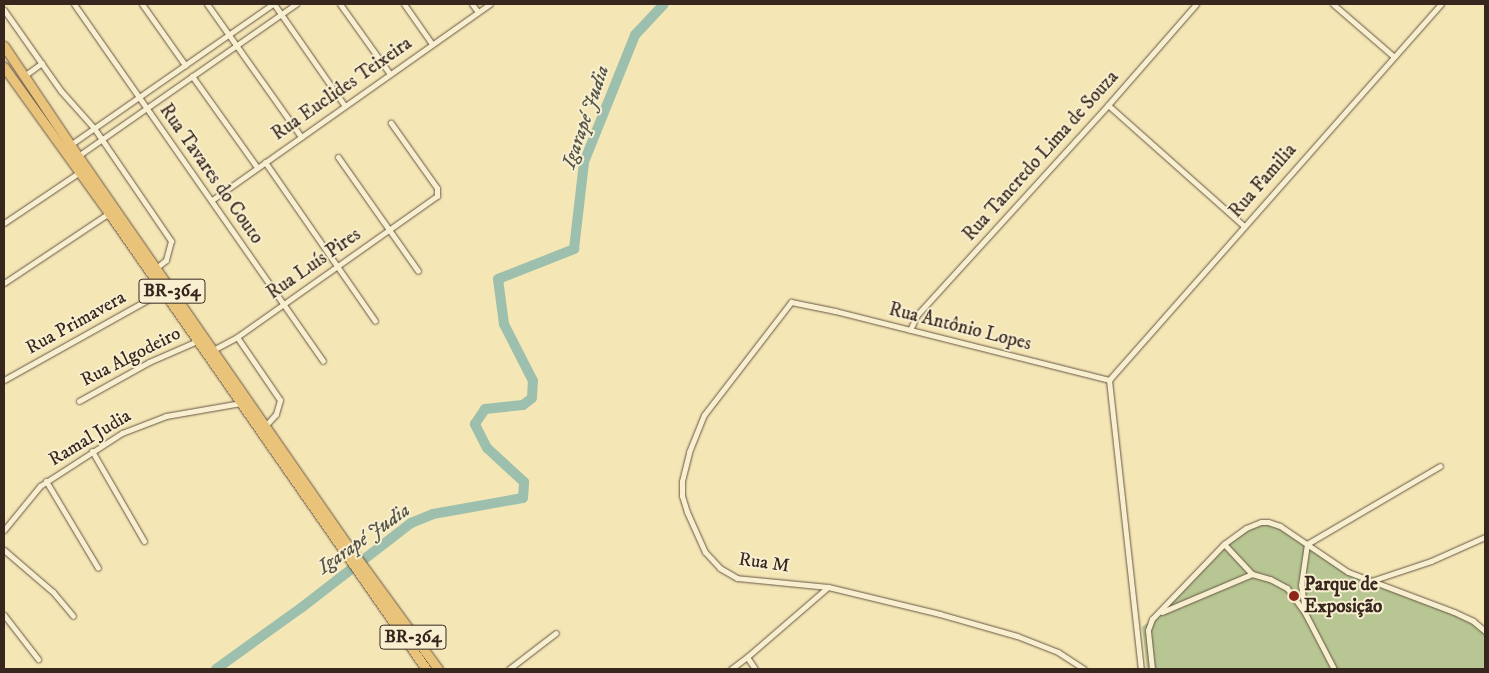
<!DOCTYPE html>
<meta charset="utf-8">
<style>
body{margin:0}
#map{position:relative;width:1489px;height:673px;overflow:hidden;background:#f5e6b6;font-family:"IM FELL DW Pica",serif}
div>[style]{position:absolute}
.green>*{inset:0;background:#b7c692}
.river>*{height:10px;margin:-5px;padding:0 5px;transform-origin:5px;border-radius:5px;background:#9cc0ad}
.roads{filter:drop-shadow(0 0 1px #665644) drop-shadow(0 0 1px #665644)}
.minor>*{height:5px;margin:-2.5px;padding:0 2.5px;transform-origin:2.5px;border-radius:2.5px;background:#f8efd0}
.trunk>*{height:9px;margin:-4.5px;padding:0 4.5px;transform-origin:4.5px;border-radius:4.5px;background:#eac37b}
.dots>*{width:14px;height:14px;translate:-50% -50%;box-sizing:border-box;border:2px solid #f8efd0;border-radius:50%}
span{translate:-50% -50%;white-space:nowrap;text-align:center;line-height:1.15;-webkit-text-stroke:4px #f8efd0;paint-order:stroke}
.shield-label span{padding:1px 4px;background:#f8efd0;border:1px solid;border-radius:4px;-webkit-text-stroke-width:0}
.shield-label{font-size:18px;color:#36261e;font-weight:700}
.street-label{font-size:19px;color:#36261e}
.poi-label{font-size:19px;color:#36261e;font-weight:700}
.left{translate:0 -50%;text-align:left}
.water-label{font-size:20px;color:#555449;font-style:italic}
.frame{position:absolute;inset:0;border:5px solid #36261e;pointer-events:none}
</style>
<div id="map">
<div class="green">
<i style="clip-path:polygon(1261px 522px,1275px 523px,1348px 572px,1454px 612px,1485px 631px,1485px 669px,1147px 669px,1142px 627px,1160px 613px,1224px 544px)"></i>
</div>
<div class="river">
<i style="left:216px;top:669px;width:105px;rotate:-35.7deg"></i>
<i style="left:301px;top:608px;width:139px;rotate:-37.7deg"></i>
<i style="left:411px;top:523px;width:24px;rotate:-22deg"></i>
<i style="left:433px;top:514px;width:91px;rotate:-10.1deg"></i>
<i style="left:523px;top:498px;width:16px;rotate:-86deg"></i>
<i style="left:524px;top:482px;width:50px;rotate:-137.4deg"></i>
<i style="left:487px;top:448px;width:27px;rotate:-117deg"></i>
<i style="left:475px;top:424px;width:18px;rotate:-56deg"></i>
<i style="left:485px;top:409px;width:38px;rotate:-6deg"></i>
<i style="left:523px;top:405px;width:11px;rotate:-38deg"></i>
<i style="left:532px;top:398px;width:17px;rotate:-87deg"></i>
<i style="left:533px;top:381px;width:64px;rotate:-117deg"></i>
<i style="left:504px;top:324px;width:45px;rotate:-97.6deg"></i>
<i style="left:498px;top:279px;width:82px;rotate:-21.5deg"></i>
<i style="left:574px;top:249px;width:88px;rotate:-83.4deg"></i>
<i style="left:584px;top:162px;width:137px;rotate:-68.1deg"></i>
<i style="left:635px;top:35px;width:42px;rotate:-46.9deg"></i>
</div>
<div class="roads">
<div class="minor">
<i style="left:74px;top:4px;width:435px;rotate:55.1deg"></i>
<i style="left:142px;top:4px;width:75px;rotate:54.8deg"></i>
<i style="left:207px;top:4px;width:163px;rotate:54.7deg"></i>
<i style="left:274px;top:4px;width:124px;rotate:55.2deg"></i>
<i style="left:340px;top:4px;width:86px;rotate:54.5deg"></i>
<i style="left:404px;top:4px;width:49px;rotate:55deg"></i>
<i style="left:472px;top:4px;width:10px;rotate:53deg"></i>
<i style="left:1333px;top:4px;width:79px;rotate:40.9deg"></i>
<i style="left:4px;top:10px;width:99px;rotate:54.9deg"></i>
<i style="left:61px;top:91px;width:50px;rotate:48.3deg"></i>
<i style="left:94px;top:128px;width:137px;rotate:55.7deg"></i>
<i style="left:171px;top:241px;width:20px;rotate:105deg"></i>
<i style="left:166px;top:260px;width:13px;rotate:141deg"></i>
<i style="left:24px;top:76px;width:22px;rotate:-36deg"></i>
<i style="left:192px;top:76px;width:112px;rotate:54.5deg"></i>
<i style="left:1108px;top:105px;width:182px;rotate:41.7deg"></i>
<i style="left:70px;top:145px;width:247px;rotate:-34.8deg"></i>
<i style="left:78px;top:156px;width:266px;rotate:-34.9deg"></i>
<i style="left:338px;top:157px;width:139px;rotate:54.9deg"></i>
<i style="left:265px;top:162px;width:193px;rotate:55.3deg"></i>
<i style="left:212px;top:200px;width:340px;rotate:-35.2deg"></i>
<i style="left:4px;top:223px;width:92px;rotate:-33.9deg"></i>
<i style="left:4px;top:283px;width:126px;rotate:-33.7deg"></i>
<i style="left:910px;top:330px;width:17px;rotate:-65deg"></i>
<i style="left:917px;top:315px;width:284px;rotate:-47.7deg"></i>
<i style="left:1108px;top:105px;width:134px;rotate:-48.9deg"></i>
<i style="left:237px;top:337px;width:76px;rotate:55.7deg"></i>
<i style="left:280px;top:400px;width:15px;rotate:106deg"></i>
<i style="left:276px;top:414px;width:15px;rotate:132deg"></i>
<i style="left:213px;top:350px;width:27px;rotate:-28deg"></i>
<i style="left:237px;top:337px;width:245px;rotate:-35.2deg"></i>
<i style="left:437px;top:196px;width:8px;rotate:-90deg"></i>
<i style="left:437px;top:188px;width:80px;rotate:-125.3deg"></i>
<i style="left:4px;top:380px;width:182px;rotate:-29.2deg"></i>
<i style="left:1109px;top:380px;width:502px;rotate:-48.56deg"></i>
<i style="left:1109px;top:380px;width:291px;rotate:83.7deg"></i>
<i style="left:79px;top:401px;width:80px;rotate:-29.1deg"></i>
<i style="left:149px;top:362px;width:52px;rotate:-23.6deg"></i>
<i style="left:92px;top:451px;width:104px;rotate:60deg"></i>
<i style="left:46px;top:481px;width:101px;rotate:59.1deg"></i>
<i style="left:4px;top:530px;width:57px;rotate:-50.7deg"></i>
<i style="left:40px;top:486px;width:98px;rotate:-32.9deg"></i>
<i style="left:122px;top:433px;width:47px;rotate:-21.1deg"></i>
<i style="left:166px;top:416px;width:76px;rotate:-9.8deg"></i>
<i style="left:1224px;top:544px;width:41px;rotate:47deg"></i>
<i style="left:4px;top:550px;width:65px;rotate:40.6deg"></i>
<i style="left:53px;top:592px;width:31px;rotate:50deg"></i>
<i style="left:1371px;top:581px;width:63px;rotate:-18.4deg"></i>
<i style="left:1431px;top:561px;width:59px;rotate:-24deg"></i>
<i style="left:1305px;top:610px;width:25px;rotate:-99deg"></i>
<i style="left:1301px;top:585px;width:41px;rotate:-81.7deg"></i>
<i style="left:1307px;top:544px;width:154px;rotate:-30.4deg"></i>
<i style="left:1162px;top:612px;width:98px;rotate:-22.9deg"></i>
<i style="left:1252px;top:574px;width:19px;rotate:16deg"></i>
<i style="left:1270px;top:579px;width:19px;rotate:28deg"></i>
<i style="left:1287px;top:588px;width:31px;rotate:54deg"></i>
<i style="left:1305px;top:613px;width:63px;rotate:62.6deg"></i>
<i style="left:4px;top:615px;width:56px;rotate:52.3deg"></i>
<i style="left:747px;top:657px;width:107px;rotate:-40.8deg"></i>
<i style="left:509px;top:669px;width:59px;rotate:-37.5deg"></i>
<i style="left:731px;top:669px;width:20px;rotate:-37deg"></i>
<i style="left:747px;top:657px;width:14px;rotate:56deg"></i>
<i style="left:1084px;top:669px;width:31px;rotate:-147deg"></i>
<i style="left:1058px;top:652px;width:44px;rotate:-158.7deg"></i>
<i style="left:1017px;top:636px;width:80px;rotate:-164.1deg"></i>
<i style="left:940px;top:614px;width:115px;rotate:-166.4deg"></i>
<i style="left:828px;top:587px;width:91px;rotate:-174.4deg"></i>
<i style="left:737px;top:578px;width:20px;rotate:-150deg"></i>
<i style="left:720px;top:568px;width:22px;rotate:-133deg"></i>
<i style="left:705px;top:552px;width:44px;rotate:-114.2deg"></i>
<i style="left:687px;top:512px;width:17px;rotate:-107deg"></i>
<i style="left:682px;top:496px;width:15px;rotate:-90deg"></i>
<i style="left:682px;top:481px;width:30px;rotate:-76deg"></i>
<i style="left:689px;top:452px;width:40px;rotate:-68deg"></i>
<i style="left:704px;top:415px;width:143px;rotate:-52.4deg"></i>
<i style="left:791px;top:302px;width:45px;rotate:11.6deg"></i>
<i style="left:835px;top:311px;width:283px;rotate:14.1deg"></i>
<i style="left:1152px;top:669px;width:39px;rotate:-96deg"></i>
<i style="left:1148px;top:630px;width:12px;rotate:-70deg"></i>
<i style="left:1152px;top:619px;width:104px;rotate:-46.2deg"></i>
<i style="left:1224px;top:544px;width:27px;rotate:-36deg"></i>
<i style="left:1246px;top:528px;width:16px;rotate:-22deg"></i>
<i style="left:1261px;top:522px;width:7px"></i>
<i style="left:1268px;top:522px;width:13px;rotate:18deg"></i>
<i style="left:1280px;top:526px;width:82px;rotate:34.1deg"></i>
<i style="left:1348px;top:572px;width:113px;rotate:20.7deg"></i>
<i style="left:1454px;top:612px;width:21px;rotate:25deg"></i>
<i style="left:1473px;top:621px;width:16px;rotate:40deg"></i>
</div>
<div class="trunk">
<i style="left:4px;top:46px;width:133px;rotate:56.1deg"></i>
<i style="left:78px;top:156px;width:462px;rotate:55.3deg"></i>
<i style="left:341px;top:536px;width:165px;rotate:53.9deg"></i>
<i style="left:4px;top:67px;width:180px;rotate:54.3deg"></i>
<i style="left:109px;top:213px;width:555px;rotate:55.19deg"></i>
</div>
</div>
<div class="dots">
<i style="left:1294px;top:596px;background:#8f2418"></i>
</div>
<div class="shield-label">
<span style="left:172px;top:291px">BR-364</span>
<span style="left:413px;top:637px">BR-364</span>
</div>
<div class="street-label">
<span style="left:342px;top:89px;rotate:-35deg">Rua Euclides Teixeira</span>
<span style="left:1041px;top:156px;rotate:-48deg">Rua Tancredo Lima de Souza</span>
<span style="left:211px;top:174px;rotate:55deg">Rua Tavares do Couto</span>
<span style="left:1263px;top:181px;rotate:-49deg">Rua Familia</span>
<span style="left:314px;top:264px;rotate:-35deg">Rua Luís Pires</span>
<span style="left:76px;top:323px;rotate:-29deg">Rua Primavera</span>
<span style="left:960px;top:327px;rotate:14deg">Rua Antônio Lopes</span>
<span style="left:131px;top:357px;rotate:-27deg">Rua Algodeiro</span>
<span style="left:90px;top:438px;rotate:-31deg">Ramal Judia</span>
<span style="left:764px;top:563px;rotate:8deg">Rua M</span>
</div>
<div class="poi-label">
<span class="left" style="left:1304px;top:596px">Parque de<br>Exposição</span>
</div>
<div class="water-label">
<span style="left:586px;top:117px;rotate:-71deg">Igarapé Judia</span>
<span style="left:364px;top:539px;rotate:-35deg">Igarapé Judia</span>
</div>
<div class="frame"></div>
</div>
